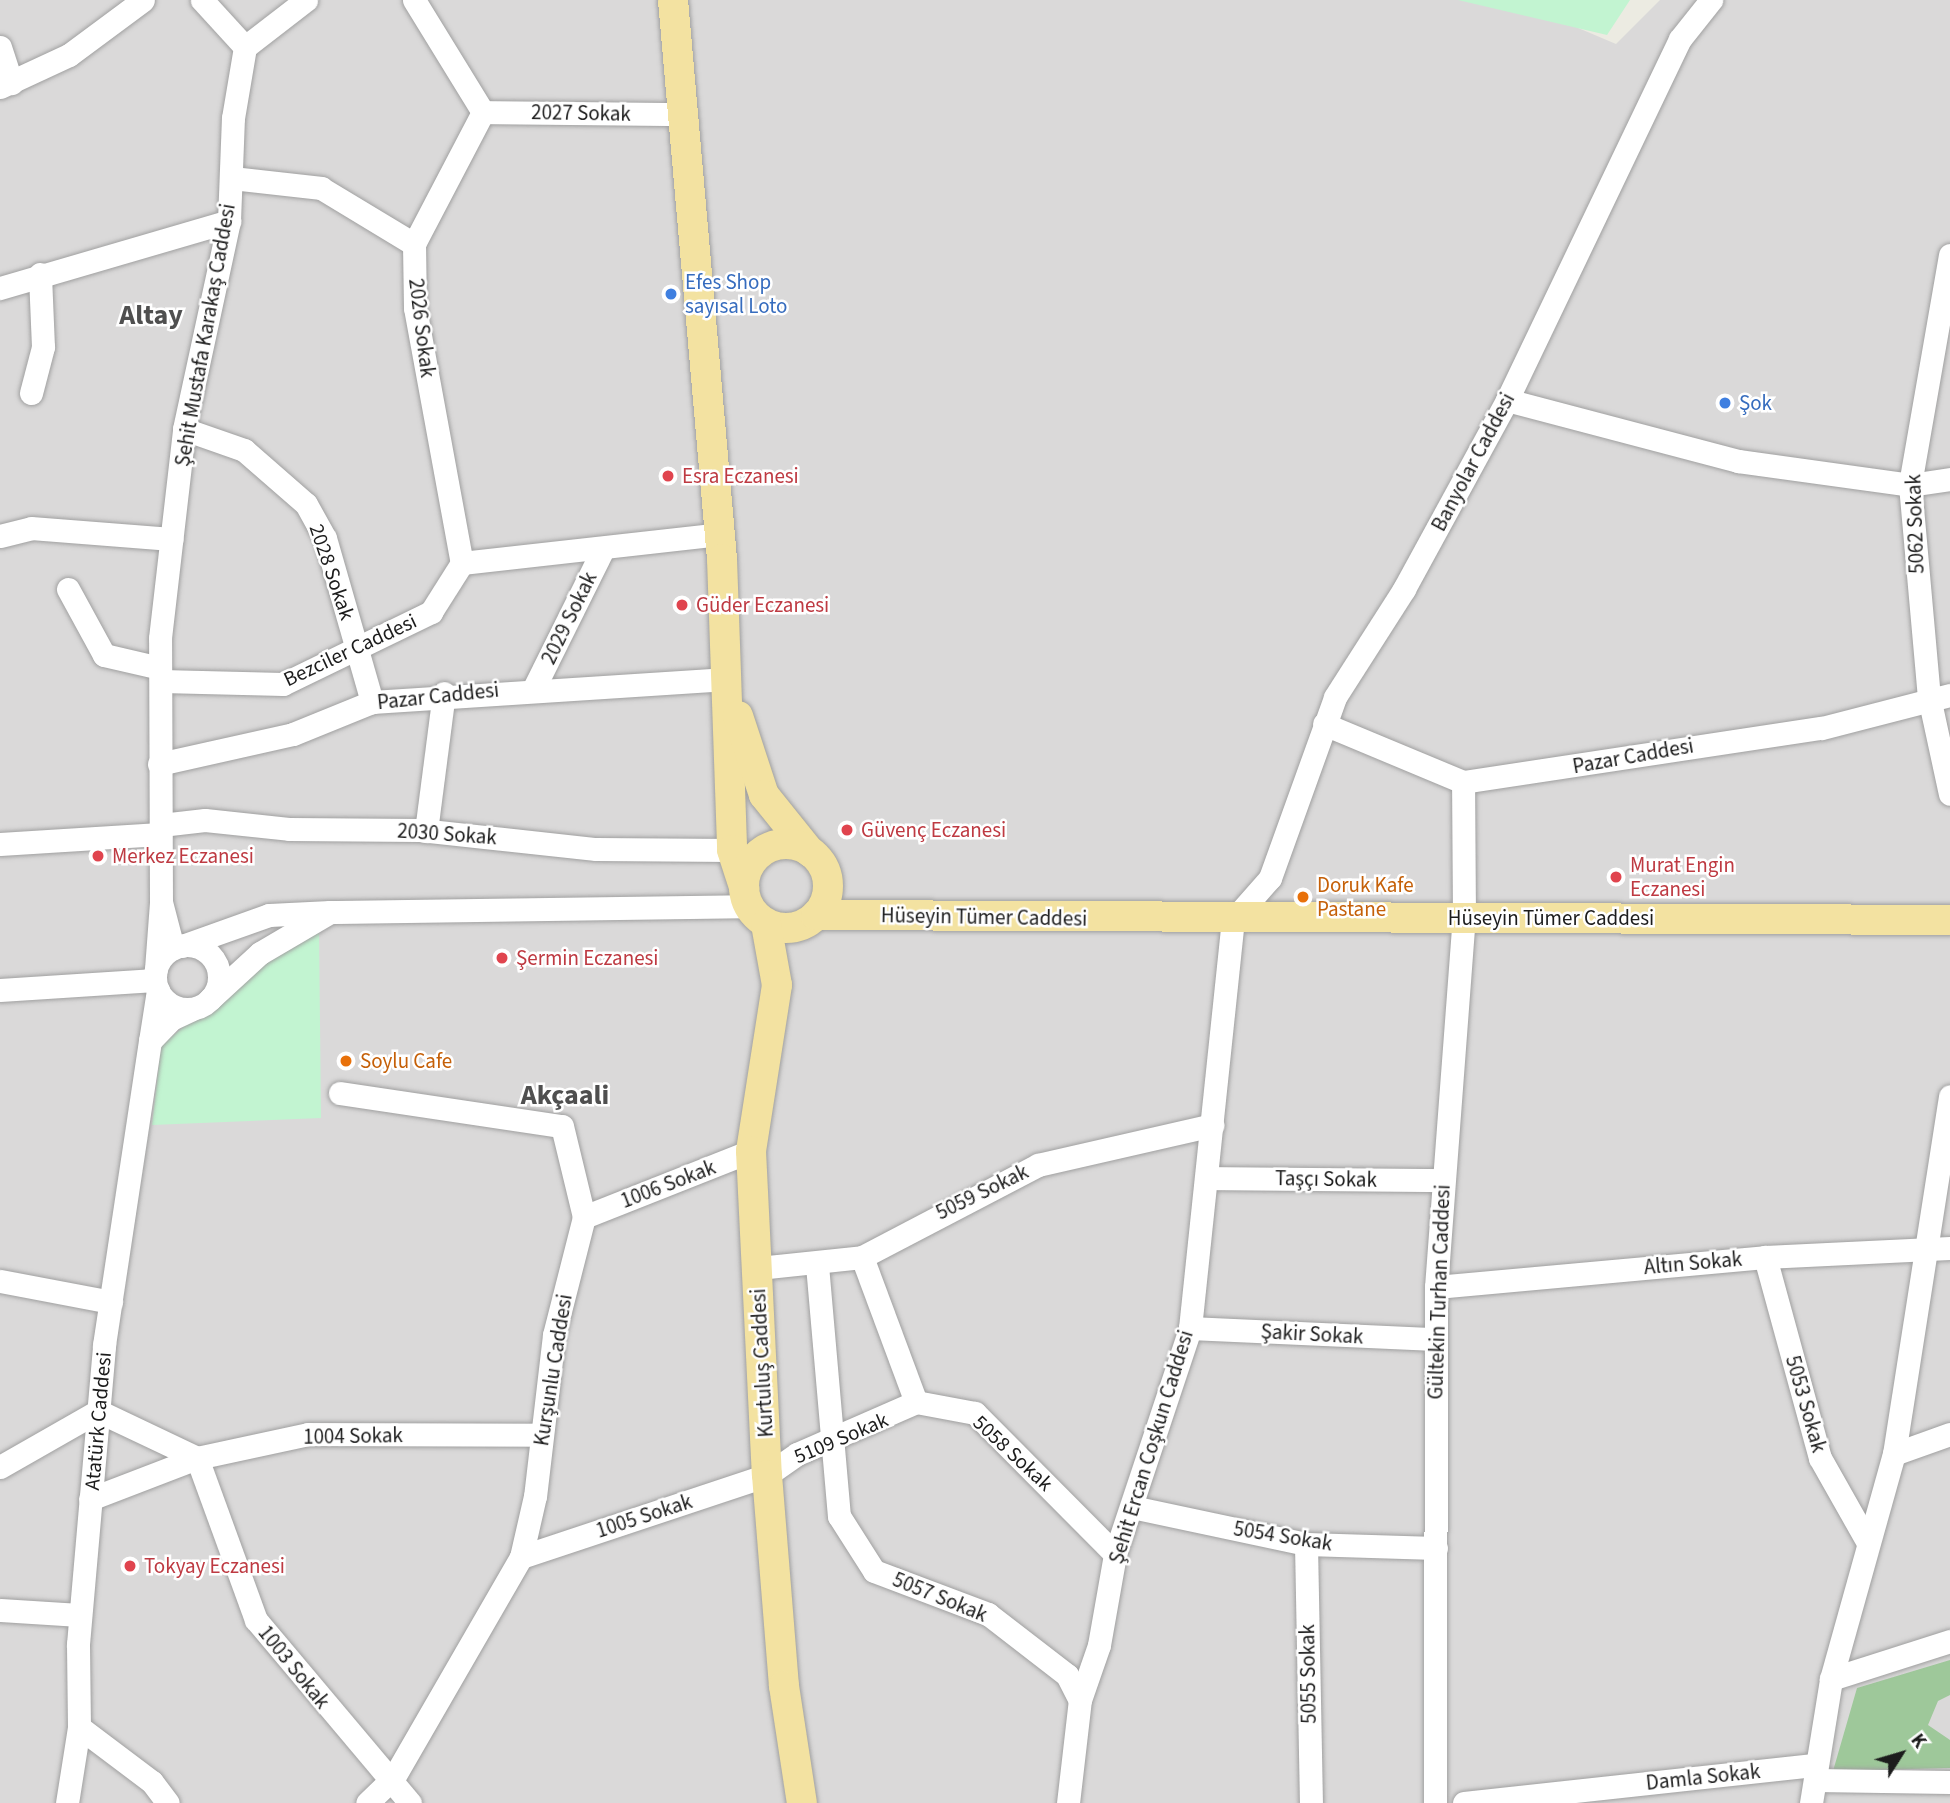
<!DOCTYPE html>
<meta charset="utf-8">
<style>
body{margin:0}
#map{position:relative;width:1950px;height:1803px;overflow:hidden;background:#ecebe2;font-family:"Source Sans 3",sans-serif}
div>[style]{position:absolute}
.residential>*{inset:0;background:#dad9d9}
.forest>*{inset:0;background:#9ec89a}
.park>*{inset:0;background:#c2f4d1}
.roads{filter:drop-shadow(0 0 2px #a0a0a0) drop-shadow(0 0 2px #a0a0a0)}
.minor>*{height:23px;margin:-11.5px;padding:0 11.5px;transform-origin:11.5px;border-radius:11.5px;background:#fff}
.minor>.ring{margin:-11.5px;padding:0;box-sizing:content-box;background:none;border:23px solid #fff;border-radius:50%}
.major>*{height:30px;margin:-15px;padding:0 15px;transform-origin:15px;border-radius:15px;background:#f3e2a1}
.major>.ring{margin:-15px;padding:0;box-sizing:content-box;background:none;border:30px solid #f3e2a1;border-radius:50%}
.dots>*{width:19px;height:19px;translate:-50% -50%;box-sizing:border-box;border:4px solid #fff;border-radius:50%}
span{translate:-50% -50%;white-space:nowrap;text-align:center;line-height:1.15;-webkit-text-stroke:5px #fff;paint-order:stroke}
.street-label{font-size:21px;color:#1c1c1c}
.shop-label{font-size:21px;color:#366cbe}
.left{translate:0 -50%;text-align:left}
.health-label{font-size:21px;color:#be3a42}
.food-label{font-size:21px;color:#c56008}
.district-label{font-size:28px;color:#4f4f4f;font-weight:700}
.north{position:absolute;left:1866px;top:1719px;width:70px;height:70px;-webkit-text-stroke:5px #fff;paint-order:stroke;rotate:53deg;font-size:19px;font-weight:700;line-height:28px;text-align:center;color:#1c1c1c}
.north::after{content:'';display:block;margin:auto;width:24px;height:32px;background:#1c1c1c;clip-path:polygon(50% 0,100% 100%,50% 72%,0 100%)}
</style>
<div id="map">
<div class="residential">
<i style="clip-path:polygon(0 0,1512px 0,1616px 44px,1660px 0,1950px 0,1950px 1803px,0 1803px)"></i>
</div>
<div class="forest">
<i style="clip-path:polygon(1950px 1660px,1950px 1695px,1938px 1701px,1928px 1725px,1950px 1740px,1950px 1768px,1833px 1771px,1857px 1688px)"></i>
</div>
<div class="park">
<i style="clip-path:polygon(1458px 0,1630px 0,1607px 35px)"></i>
<i style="clip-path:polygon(319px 929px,321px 1118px,152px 1125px,161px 1046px,238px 980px)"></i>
</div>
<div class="roads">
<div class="minor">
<i style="left:202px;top:0;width:64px;rotate:47.5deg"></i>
<i style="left:414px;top:0;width:132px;rotate:58.4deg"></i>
<i style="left:483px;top:112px;width:149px;rotate:117.6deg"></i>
<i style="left:414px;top:244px;width:64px;rotate:89.1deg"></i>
<i style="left:415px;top:308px;width:259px;rotate:79.6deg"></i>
<i style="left:0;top:47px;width:38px;rotate:72deg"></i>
<i style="left:0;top:87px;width:76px;rotate:-24.9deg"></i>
<i style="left:69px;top:55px;width:92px;rotate:-36.6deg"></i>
<i style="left:483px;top:112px;width:197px;rotate:0.6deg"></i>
<i style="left:232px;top:178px;width:90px;rotate:6.4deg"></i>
<i style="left:321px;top:188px;width:109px;rotate:31.1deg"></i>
<i style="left:1950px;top:255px;width:233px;rotate:99.9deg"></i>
<i style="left:1910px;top:485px;width:213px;rotate:84.9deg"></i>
<i style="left:1929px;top:697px;width:99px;rotate:77.8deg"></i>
<i style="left:0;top:288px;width:239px;rotate:-16.3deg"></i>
<i style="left:31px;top:393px;width:48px;rotate:-75.4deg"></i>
<i style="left:43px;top:347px;width:73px;rotate:-92.4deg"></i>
<i style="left:1507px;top:400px;width:239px;rotate:14.8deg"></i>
<i style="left:1738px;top:461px;width:174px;rotate:7.9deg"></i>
<i style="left:1910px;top:485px;width:40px;rotate:-8.5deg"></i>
<i style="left:184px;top:429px;width:64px;rotate:19.3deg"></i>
<i style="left:244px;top:450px;width:82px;rotate:41.1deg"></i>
<i style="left:306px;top:504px;width:39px;rotate:61deg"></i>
<i style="left:325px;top:538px;width:171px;rotate:74deg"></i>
<i style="left:0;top:536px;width:32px;rotate:-14deg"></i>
<i style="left:31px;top:528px;width:141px;rotate:4.5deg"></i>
<i style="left:462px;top:563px;width:259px;rotate:-6.4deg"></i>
<i style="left:68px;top:589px;width:75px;rotate:61.4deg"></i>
<i style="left:104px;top:655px;width:57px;rotate:13.1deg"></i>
<i style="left:161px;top:681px;width:122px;rotate:1.4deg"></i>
<i style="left:283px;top:684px;width:165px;rotate:-25.9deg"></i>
<i style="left:431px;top:612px;width:58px;rotate:-57.7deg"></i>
<i style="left:534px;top:688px;width:155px;rotate:-63.6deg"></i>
<i style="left:1324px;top:724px;width:151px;rotate:22.6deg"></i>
<i style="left:1463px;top:782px;width:363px;rotate:-8.6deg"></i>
<i style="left:1822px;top:728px;width:132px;rotate:-14.5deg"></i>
<i style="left:159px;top:764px;width:137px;rotate:-12.6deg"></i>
<i style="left:293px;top:734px;width:85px;rotate:-22.1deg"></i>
<i style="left:372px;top:702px;width:356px;rotate:-3.7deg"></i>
<i style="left:161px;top:825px;width:44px;rotate:-6.5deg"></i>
<i style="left:205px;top:820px;width:84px;rotate:6.1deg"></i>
<i style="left:289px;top:829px;width:131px;rotate:0.4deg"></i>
<i style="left:420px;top:830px;width:177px;rotate:6.2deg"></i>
<i style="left:596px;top:849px;width:136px;rotate:0.4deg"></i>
<i style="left:426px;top:831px;width:139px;rotate:-82.6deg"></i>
<i style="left:0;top:844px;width:160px;rotate:-3.6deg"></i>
<i style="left:161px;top:902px;width:264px;rotate:-90.2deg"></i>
<i style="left:160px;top:638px;width:210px;rotate:-83.4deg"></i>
<i style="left:184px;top:429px;width:213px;rotate:-77.8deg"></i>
<i style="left:229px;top:221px;width:103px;rotate:-87.8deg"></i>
<i style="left:233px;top:118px;width:72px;rotate:-80.4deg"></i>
<i style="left:245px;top:47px;width:77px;rotate:-37.6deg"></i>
<i style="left:330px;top:912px;width:419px;rotate:-0.8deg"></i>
<i class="ring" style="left:155px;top:945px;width:41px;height:41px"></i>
<i style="left:182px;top:946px;width:92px;rotate:-19.6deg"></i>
<i style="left:269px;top:915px;width:61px;rotate:-2.8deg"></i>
<i style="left:330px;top:912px;width:81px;rotate:149.6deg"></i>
<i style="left:260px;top:953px;width:68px;rotate:137.4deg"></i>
<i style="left:156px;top:969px;width:67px;rotate:-85.7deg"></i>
<i style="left:161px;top:902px;width:48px;rotate:75.4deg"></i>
<i style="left:0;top:990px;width:155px;rotate:-3.7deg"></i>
<i style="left:158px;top:990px;width:52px;rotate:98.9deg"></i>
<i style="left:150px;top:1041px;width:30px;rotate:-46deg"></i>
<i style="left:171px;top:1019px;width:23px;rotate:-25deg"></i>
<i style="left:340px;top:1093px;width:224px;rotate:8.5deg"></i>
<i style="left:562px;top:1126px;width:94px;rotate:76.4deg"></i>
<i style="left:584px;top:1217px;width:122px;rotate:104.3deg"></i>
<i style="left:554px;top:1335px;width:162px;rotate:96.7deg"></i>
<i style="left:535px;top:1496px;width:63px;rotate:102.9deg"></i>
<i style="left:521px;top:1557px;width:254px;rotate:120deg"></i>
<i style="left:394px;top:1777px;width:37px;rotate:136deg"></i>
<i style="left:1210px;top:1178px;width:233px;rotate:0.5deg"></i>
<i style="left:584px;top:1217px;width:180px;rotate:-21.6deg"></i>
<i style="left:862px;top:1257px;width:155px;rotate:69.6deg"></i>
<i style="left:916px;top:1402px;width:60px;rotate:10.6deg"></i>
<i style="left:975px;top:1413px;width:199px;rotate:45.2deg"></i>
<i style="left:1765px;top:1257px;width:208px;rotate:74.7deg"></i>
<i style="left:1820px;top:1458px;width:98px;rotate:60.5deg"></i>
<i style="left:817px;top:1265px;width:252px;rotate:85deg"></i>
<i style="left:839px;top:1516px;width:65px;rotate:57.5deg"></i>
<i style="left:874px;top:1571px;width:122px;rotate:20.7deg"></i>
<i style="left:988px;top:1614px;width:100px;rotate:37.7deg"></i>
<i style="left:1067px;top:1675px;width:28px;rotate:63deg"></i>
<i style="left:758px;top:1268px;width:105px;rotate:-6deg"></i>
<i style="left:862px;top:1257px;width:199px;rotate:-27.6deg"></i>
<i style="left:1038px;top:1165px;width:179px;rotate:-12.9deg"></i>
<i style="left:0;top:1281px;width:113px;rotate:10.7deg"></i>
<i style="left:1436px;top:1287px;width:330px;rotate:-5.2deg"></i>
<i style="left:1765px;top:1257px;width:185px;rotate:-2.8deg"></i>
<i style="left:1190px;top:1328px;width:245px;rotate:2.6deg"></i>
<i style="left:1894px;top:1454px;width:59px;rotate:-19.7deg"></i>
<i style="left:0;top:1467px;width:113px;rotate:-29.7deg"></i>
<i style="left:98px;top:1411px;width:110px;rotate:25.4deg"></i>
<i style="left:197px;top:1458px;width:172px;rotate:70deg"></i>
<i style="left:256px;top:1620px;width:239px;rotate:49.9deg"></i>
<i style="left:90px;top:1499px;width:115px;rotate:-21deg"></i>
<i style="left:197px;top:1458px;width:114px;rotate:-12.2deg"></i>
<i style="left:308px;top:1434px;width:233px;rotate:0.2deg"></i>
<i style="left:1132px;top:1507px;width:178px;rotate:12deg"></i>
<i style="left:1306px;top:1544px;width:130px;rotate:1.8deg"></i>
<i style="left:1306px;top:1544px;width:259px;rotate:88.9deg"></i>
<i style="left:521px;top:1557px;width:259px;rotate:-18.4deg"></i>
<i style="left:767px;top:1475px;width:37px;rotate:-35deg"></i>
<i style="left:797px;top:1454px;width:130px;rotate:-23.6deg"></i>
<i style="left:0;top:1610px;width:80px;rotate:3.6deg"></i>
<i style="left:1831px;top:1679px;width:125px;rotate:-17.7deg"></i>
<i style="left:79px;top:1727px;width:91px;rotate:37deg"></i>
<i style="left:152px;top:1782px;width:26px;rotate:53deg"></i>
<i style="left:1815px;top:1780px;width:135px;rotate:0.8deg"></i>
<i style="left:67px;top:1803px;width:77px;rotate:-81deg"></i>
<i style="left:79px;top:1727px;width:83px;rotate:-90.7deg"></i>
<i style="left:78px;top:1644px;width:300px;rotate:-85deg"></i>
<i style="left:104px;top:1345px;width:307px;rotate:-81.4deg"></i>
<i style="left:1068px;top:1803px;width:104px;rotate:-83.4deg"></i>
<i style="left:1080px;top:1700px;width:58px;rotate:-70.9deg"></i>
<i style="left:1099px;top:1645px;width:92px;rotate:-80deg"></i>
<i style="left:1115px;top:1554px;width:238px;rotate:-71.6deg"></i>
<i style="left:1190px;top:1328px;width:410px;rotate:-84deg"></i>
<i style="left:1233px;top:920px;width:56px;rotate:-48.6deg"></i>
<i style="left:1270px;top:878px;width:192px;rotate:-70.2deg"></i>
<i style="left:1335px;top:697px;width:128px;rotate:-57.4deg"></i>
<i style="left:1404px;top:589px;width:215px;rotate:-61.4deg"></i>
<i style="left:1507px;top:400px;width:400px;rotate:-64.4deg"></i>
<i style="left:1680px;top:39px;width:50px;rotate:-51.5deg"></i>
<i style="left:1435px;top:1803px;width:516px;rotate:-89.89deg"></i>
<i style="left:1436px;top:1287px;width:371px;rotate:-85.7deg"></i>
<i style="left:1464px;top:917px;width:135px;rotate:-90.4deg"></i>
<i style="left:1464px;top:1803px;width:354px;rotate:-6.2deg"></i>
<i style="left:1811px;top:1803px;width:126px;rotate:-80.8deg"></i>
<i style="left:1831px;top:1679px;width:234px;rotate:-74.4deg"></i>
<i style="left:1894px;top:1454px;width:362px;rotate:-81.1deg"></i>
</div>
<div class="major">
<i style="left:673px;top:0;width:561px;rotate:84.99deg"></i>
<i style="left:722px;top:559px;width:291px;rotate:88deg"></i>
<i style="left:732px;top:850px;width:40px;rotate:72deg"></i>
<i style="left:738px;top:716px;width:83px;rotate:71.8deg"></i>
<i style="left:764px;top:795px;width:73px;rotate:51.1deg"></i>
<i class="ring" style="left:744px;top:844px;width:54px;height:54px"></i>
<i style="left:816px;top:915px;width:1134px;rotate:0.25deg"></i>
<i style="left:766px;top:924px;width:62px;rotate:79.8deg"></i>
<i style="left:777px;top:985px;width:168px;rotate:98.9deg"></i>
<i style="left:751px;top:1151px;width:324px;rotate:87.2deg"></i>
<i style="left:767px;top:1475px;width:212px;rotate:85.4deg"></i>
<i style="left:784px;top:1686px;width:118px;rotate:81.3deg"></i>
</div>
</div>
<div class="dots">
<i style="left:671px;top:294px;background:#3f7fe0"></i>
<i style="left:1725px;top:403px;background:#3f7fe0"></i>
<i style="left:668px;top:476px;background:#e0444e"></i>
<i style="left:682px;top:605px;background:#e0444e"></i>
<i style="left:847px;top:830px;background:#e0444e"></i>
<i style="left:98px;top:856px;background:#e0444e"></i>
<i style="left:1616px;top:877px;background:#e0444e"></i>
<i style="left:1303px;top:897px;background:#e8710a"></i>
<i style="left:502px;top:958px;background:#e0444e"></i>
<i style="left:346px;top:1061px;background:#e8710a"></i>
<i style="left:130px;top:1566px;background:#e0444e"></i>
</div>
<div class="street-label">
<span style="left:581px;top:113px;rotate:1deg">2027 Sokak</span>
<span style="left:422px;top:328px;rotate:83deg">2026 Sokak</span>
<span style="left:205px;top:335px;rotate:-80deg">Şehit Mustafa Karakaş Caddesi</span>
<span style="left:1473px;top:462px;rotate:-62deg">Banyolar Caddesi</span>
<span style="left:1915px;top:524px;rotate:-92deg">5062 Sokak</span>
<span style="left:332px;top:572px;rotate:71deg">2028 Sokak</span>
<span style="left:569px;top:618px;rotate:-64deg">2029 Sokak</span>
<span style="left:350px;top:650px;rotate:-25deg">Bezciler Caddesi</span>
<span style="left:438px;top:696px;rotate:-6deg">Pazar Caddesi</span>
<span style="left:1633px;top:756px;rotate:-10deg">Pazar Caddesi</span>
<span style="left:447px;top:834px;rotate:4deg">2030 Sokak</span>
<span style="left:984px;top:917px;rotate:1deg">Hüseyin Tümer Caddesi</span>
<span style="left:1551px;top:918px">Hüseyin Tümer Caddesi</span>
<span style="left:1326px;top:1179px;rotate:1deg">Taşçı Sokak</span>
<span style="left:668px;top:1184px;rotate:-21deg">1006 Sokak</span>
<span style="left:982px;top:1192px;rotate:-26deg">5059 Sokak</span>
<span style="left:1693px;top:1263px;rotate:-5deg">Altın Sokak</span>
<span style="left:1439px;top:1292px;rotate:-88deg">Gültekin Turhan Caddesi</span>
<span style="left:1312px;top:1334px;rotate:3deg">Şakir Sokak</span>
<span style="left:762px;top:1363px;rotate:-93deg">Kurtuluş Caddesi</span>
<span style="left:553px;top:1370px;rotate:-81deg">Kurşunlu Caddesi</span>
<span style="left:1806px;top:1404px;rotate:74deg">5053 Sokak</span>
<span style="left:98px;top:1421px;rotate:-85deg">Atatürk Caddesi</span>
<span style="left:353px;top:1436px;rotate:-1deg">1004 Sokak</span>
<span style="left:841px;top:1438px;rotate:-23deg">5109 Sokak</span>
<span style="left:1151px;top:1447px;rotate:-73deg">Şehit Ercan Coşkun Caddesi</span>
<span style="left:1013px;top:1453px;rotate:43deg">5058 Sokak</span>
<span style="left:644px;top:1516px;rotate:-18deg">1005 Sokak</span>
<span style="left:1283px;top:1536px;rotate:9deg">5054 Sokak</span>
<span style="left:940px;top:1597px;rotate:22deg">5057 Sokak</span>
<span style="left:294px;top:1667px;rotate:51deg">1003 Sokak</span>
<span style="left:1308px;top:1674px;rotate:-91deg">5055 Sokak</span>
<span style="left:1703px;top:1777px;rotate:-6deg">Damla Sokak</span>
</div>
<div class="shop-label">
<span class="left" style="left:685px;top:294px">Efes Shop<br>sayısal Loto</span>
<span class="left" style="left:1739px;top:403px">Şok</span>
</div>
<div class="health-label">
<span class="left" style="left:682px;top:476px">Esra Eczanesi</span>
<span class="left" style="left:696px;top:605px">Güder Eczanesi</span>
<span class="left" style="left:861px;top:830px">Güvenç Eczanesi</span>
<span class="left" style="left:112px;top:856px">Merkez Eczanesi</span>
<span class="left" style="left:1630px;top:877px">Murat Engin<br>Eczanesi</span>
<span class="left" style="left:516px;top:958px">Şermin Eczanesi</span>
<span class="left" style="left:144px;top:1566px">Tokyay Eczanesi</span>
</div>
<div class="food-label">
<span class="left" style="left:1317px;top:897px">Doruk Kafe<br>Pastane</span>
<span class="left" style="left:360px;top:1061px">Soylu Cafe</span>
</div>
<div class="district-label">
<span style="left:151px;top:315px">Altay</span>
<span style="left:565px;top:1095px">Akçaali</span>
</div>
<div class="north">K</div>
</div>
